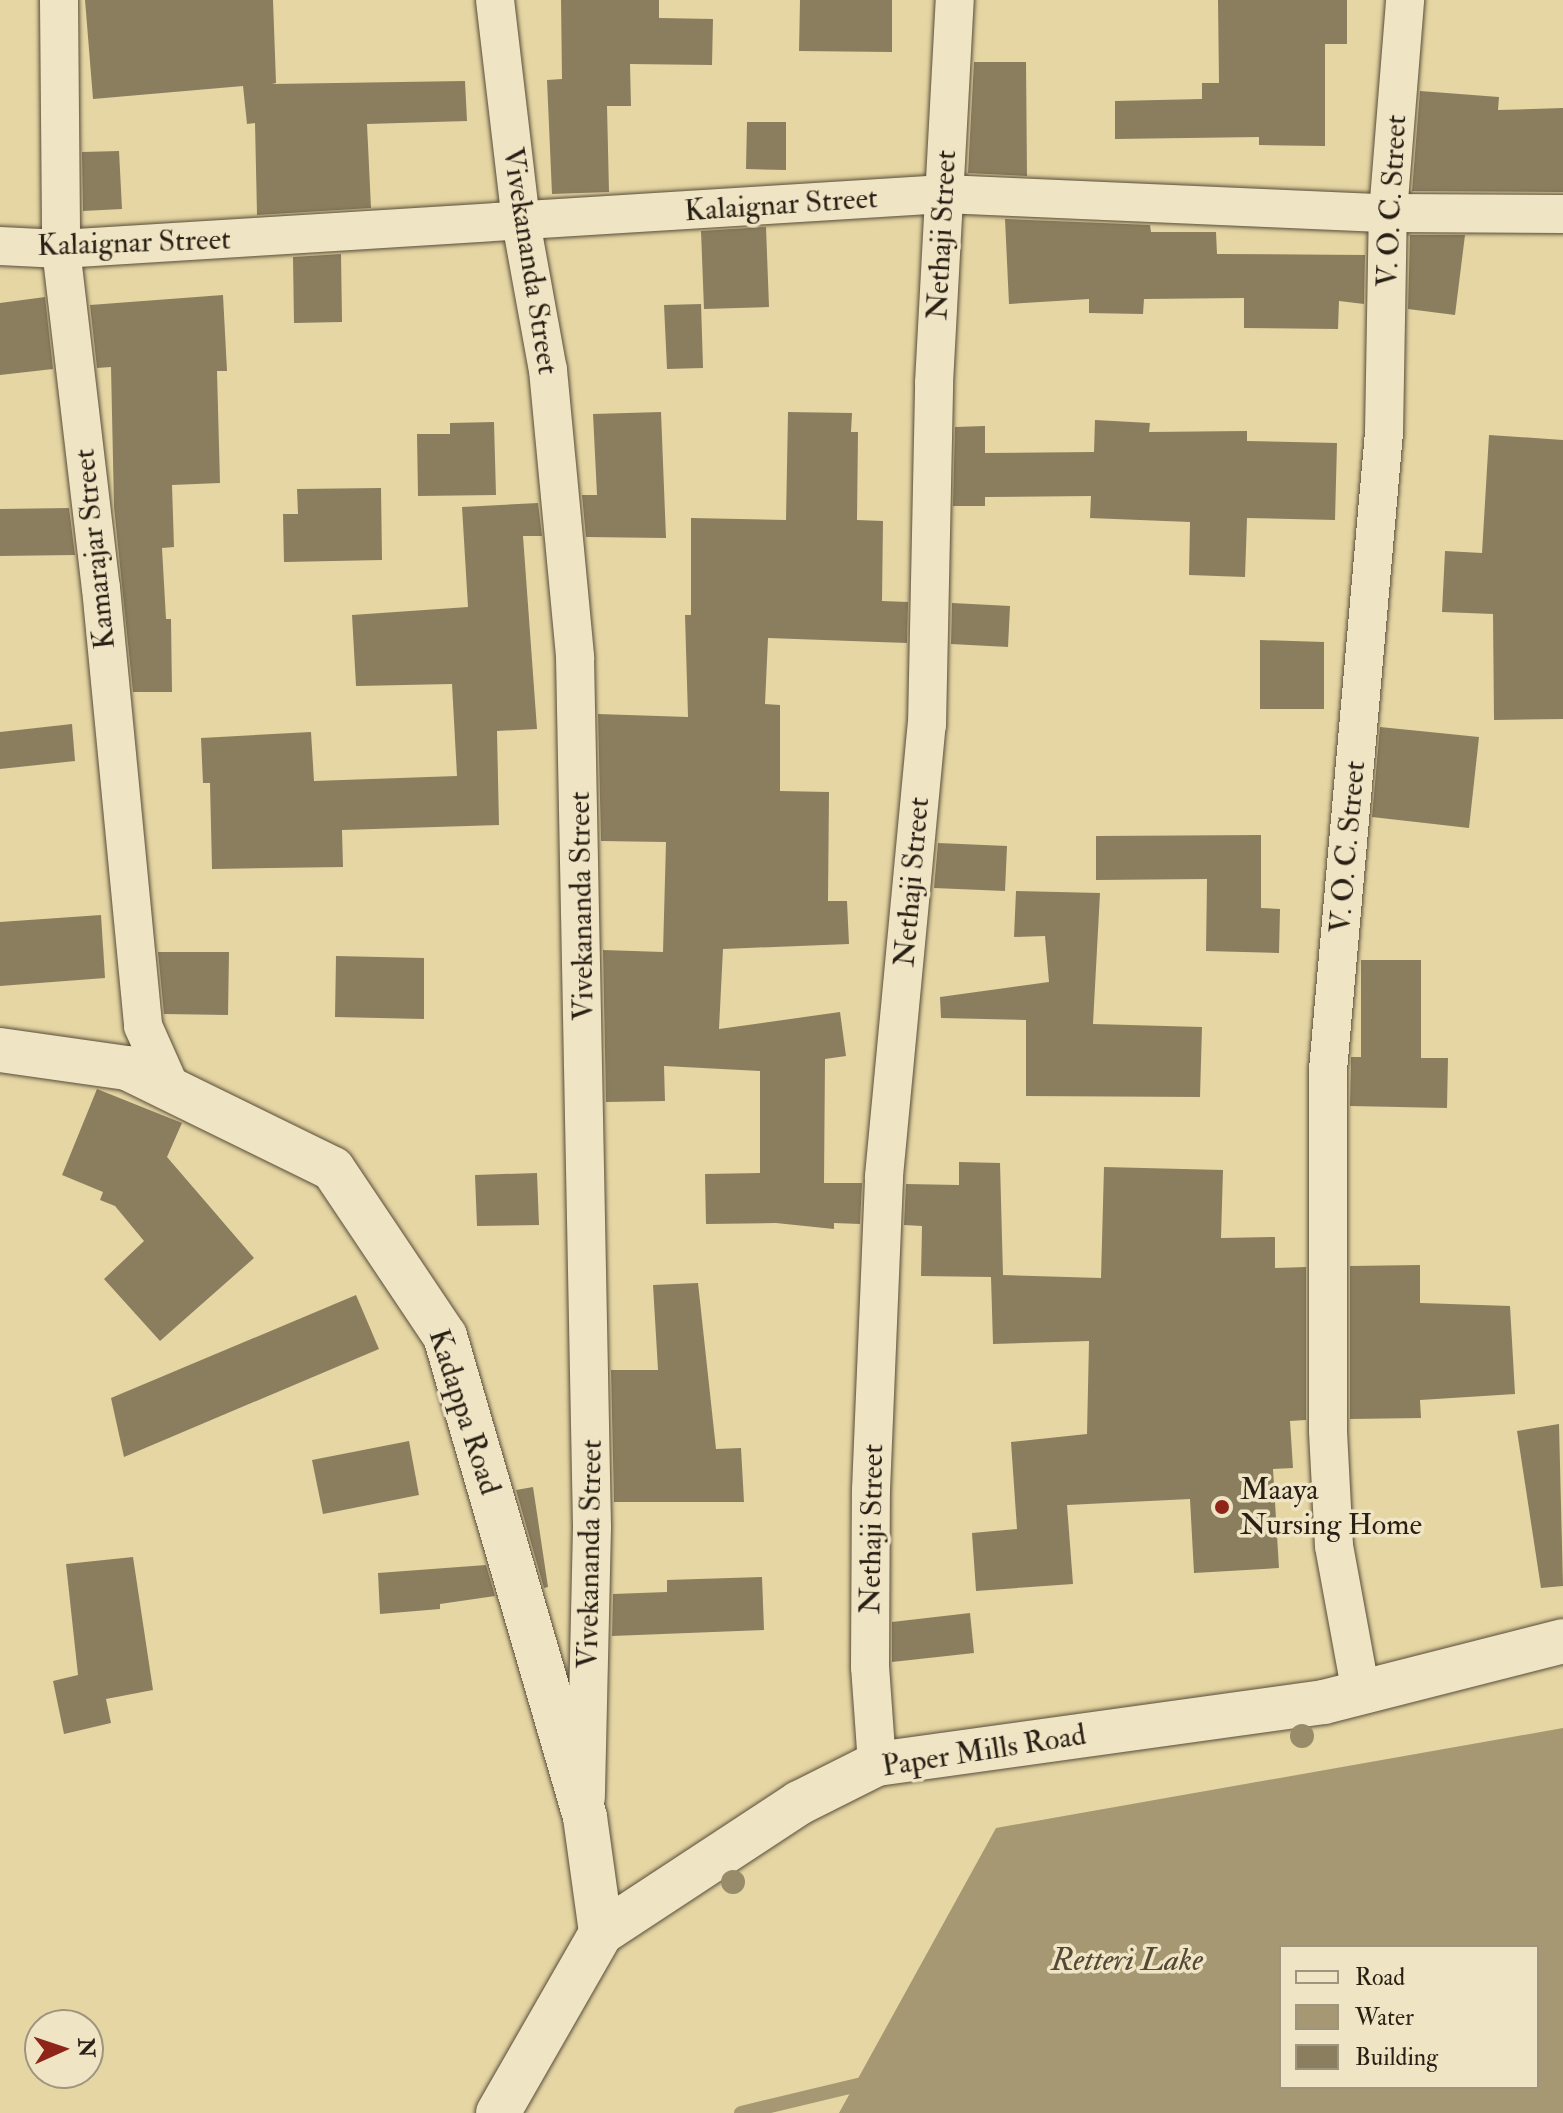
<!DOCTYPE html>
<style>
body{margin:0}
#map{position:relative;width:1563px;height:2113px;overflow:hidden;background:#e6d6a4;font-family:"IM FELL Double Pica",serif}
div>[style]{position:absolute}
.water>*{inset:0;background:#a59873}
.stream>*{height:14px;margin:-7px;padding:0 7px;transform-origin:7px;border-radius:7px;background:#a59873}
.building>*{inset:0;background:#8b7e5f}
.roads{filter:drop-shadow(0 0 2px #584d39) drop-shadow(0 0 2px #584d39)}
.minor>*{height:38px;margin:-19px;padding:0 19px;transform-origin:19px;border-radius:19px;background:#efe4c4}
.secondary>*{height:44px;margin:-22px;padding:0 22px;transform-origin:22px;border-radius:22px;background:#efe4c4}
.trees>*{width:24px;height:24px;margin:-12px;border-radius:50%;background:#978b69}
.dots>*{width:22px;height:22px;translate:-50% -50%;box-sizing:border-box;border:4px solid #efe4c4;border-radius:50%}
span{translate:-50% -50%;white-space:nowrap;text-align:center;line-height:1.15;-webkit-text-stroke:7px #efe4c4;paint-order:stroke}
.street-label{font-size:30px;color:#281f15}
.poi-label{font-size:30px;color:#281f15}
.left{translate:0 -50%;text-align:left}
.water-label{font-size:32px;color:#544936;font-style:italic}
.legend{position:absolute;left:1279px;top:1945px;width:260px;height:144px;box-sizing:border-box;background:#efe4c4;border:2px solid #9f957e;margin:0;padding:10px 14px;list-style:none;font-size:24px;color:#281f15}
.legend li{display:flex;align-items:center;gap:16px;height:40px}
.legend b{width:40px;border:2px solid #9f957e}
.north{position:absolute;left:24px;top:2009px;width:80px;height:80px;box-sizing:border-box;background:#efe4c4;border:2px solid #9f957e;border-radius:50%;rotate:87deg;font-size:22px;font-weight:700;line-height:32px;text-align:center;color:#281f15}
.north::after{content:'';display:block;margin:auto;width:28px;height:36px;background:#8f2418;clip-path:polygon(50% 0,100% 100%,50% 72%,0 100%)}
</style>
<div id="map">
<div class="water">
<i style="clip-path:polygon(evenodd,1563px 1728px,1563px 2113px,839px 2113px,996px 1828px,1563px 1728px,1281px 1947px,1537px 1947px,1537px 2087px,1281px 2087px,1281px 1947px)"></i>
</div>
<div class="stream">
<i style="left:741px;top:2113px;width:133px;rotate:-13.5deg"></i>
</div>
<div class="building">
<i style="clip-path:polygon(85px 0,273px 0,276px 83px,272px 84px,465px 81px,467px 121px,367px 124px,371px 208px,257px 215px,255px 123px,247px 124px,243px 86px,93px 99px)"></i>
<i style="clip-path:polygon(561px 0,659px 0,659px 18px,713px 19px,712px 65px,630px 64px,631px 106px,607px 106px,609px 192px,552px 194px,547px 80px,562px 79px)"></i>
<i style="clip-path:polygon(800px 0,892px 0,892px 52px,799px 51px)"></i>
<i style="clip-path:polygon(1218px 0,1347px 0,1347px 44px,1325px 44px,1325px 146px,1259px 145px,1259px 137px,1115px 139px,1115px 101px,1202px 99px,1202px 83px,1219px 83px)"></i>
<i style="clip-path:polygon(974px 62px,1026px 62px,1027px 176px,968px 173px)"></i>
<i style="clip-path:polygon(1420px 91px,1499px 97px,1498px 110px,1563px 108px,1563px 192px,1412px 191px)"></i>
<i style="clip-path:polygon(747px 122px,786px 122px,786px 170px,746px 169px)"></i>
<i style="clip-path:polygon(119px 151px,122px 209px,83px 211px,82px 152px)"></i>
<i style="clip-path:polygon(1005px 219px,1150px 225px,1151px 232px,1216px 232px,1217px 254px,1365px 255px,1364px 304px,1339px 301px,1338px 329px,1244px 328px,1244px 298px,1144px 299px,1143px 314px,1089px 313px,1089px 299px,1009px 304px)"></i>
<i style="clip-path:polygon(766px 227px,769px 307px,704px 309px,701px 231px)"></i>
<i style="clip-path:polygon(1410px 235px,1465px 235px,1455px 315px,1408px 309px)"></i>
<i style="clip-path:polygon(341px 254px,342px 322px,294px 323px,293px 257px)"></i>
<i style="clip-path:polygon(223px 295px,227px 371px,217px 371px,220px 483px,172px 485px,174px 547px,162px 548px,166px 619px,171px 619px,172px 692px,133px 692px,114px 507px,111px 367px,97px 368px,90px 305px)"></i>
<i style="clip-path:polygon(45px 297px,53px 369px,0 375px,0 303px)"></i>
<i style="clip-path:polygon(701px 304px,703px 368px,667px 369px,664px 305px)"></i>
<i style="clip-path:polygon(661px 412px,666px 538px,586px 537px,582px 495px,597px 495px,593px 414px)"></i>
<i style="clip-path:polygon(788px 412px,852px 413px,851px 432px,858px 432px,857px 520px,883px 521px,882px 601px,908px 602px,907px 643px,768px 638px,765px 704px,780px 705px,780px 791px,829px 792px,828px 901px,847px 901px,849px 944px,723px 949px,719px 1029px,840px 1012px,846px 1056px,825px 1059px,824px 1183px,862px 1183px,860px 1224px,834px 1223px,834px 1229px,776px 1223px,706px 1224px,705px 1174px,760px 1173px,760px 1071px,664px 1066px,665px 1101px,606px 1102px,603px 950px,663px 952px,666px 842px,601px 841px,598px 714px,688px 717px,685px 615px,691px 615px,691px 518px,786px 520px)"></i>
<i style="clip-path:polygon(1095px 420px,1150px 423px,1149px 432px,1247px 431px,1247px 441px,1337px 443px,1335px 520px,1247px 518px,1245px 577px,1189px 575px,1190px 522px,1090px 518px,1091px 496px,985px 497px,985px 506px,953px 506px,955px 427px,985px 426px,985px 453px,1094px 452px)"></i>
<i style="clip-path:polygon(494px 422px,496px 495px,418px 496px,417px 434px,450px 434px,450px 423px)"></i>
<i style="clip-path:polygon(1489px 435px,1563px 440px,1563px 719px,1494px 720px,1493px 614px,1442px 612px,1445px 551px,1482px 553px)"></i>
<i style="clip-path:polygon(381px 488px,382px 560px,284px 562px,283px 514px,298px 514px,297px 489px)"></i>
<i style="clip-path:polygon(538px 503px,542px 536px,523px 536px,537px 729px,497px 731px,499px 825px,342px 830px,343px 867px,212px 869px,210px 783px,203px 783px,201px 738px,311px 732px,314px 781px,457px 776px,452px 684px,356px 686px,352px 615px,468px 607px,462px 507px)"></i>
<i style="clip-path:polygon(69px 508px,75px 555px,0 556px,0 509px)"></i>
<i style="clip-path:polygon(952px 603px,1010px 606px,1008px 647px,951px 644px)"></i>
<i style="clip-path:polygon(1260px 640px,1324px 642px,1324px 709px,1260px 709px)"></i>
<i style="clip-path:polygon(72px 724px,75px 761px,0 769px,0 732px)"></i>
<i style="clip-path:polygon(1380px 727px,1479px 737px,1469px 828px,1372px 817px)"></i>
<i style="clip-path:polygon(1261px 835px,1261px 908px,1280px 909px,1279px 953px,1206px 951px,1207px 879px,1096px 880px,1096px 836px)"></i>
<i style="clip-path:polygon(938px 843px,1007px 846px,1005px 891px,934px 888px)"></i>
<i style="clip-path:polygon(1016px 891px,1100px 893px,1093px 1024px,1202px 1027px,1200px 1097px,1026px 1096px,1026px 1020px,941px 1018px,940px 997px,1049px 982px,1045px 936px,1014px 937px)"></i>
<i style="clip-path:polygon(101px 915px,105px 978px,0 986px,0 922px)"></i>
<i style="clip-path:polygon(158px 952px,229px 952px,228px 1015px,164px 1014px)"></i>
<i style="clip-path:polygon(336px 956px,424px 958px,424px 1019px,335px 1017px)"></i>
<i style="clip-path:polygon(1361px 960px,1421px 960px,1421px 1058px,1448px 1058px,1447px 1108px,1350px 1106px,1351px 1057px,1361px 1057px)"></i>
<i style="clip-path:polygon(97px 1089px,182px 1123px,167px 1157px,254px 1258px,160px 1341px,104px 1279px,144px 1241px,115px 1206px,100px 1200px,103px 1192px,62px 1175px)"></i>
<i style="clip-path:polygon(959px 1162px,1000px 1163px,1003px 1275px,1101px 1278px,1104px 1167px,1223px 1170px,1221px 1238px,1275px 1237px,1275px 1268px,1306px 1267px,1306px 1420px,1290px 1421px,1293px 1468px,1273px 1469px,1279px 1568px,1194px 1573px,1190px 1499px,1067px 1505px,1073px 1584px,976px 1591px,972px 1533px,1017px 1529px,1011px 1442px,1087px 1434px,1089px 1341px,993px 1344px,991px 1277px,921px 1276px,922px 1226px,904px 1225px,906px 1184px,959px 1185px)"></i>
<i style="clip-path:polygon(537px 1173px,539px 1225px,477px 1226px,475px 1175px)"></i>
<i style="clip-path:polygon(1420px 1265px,1420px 1303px,1510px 1306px,1515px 1394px,1420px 1400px,1421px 1418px,1350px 1419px,1350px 1266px)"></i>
<i style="clip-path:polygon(698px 1283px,716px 1449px,741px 1448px,744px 1502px,614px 1502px,611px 1370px,658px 1370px,653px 1285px)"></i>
<i style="clip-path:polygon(356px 1295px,379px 1349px,124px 1457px,111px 1398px)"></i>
<i style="clip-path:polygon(1559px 1424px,1563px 1586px,1541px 1588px,1517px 1431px)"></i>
<i style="clip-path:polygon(409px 1441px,419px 1495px,323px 1514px,312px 1460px)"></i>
<i style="clip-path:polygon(533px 1487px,548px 1587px,544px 1588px,516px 1490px)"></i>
<i style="clip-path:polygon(133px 1557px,153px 1690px,106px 1699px,111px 1723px,64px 1734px,53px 1681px,78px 1675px,66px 1564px)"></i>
<i style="clip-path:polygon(486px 1565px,495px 1596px,440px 1604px,440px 1609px,380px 1614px,378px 1573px)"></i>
<i style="clip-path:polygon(762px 1577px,764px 1630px,612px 1636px,613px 1594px,667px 1592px,667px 1580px)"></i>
<i style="clip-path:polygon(970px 1613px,974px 1653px,892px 1662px,892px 1622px)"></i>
</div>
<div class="roads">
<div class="minor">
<i style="left:59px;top:0;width:249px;rotate:89.5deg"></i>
<i style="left:61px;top:249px;width:341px;rotate:83.3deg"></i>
<i style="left:101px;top:588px;width:440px;rotate:84.5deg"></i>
<i style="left:143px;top:1026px;width:71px;rotate:66deg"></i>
<i style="left:495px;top:0;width:224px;rotate:83.3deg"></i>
<i style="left:521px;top:222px;width:150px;rotate:79.7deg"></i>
<i style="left:548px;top:370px;width:288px;rotate:84.6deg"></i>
<i style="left:575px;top:657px;width:870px;rotate:88.88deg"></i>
<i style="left:592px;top:1527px;width:271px;rotate:91.3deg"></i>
<i style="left:0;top:246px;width:61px;rotate:2.8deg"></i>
<i style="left:61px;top:249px;width:885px;rotate:-3.56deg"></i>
<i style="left:944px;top:194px;width:444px;rotate:2.5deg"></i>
<i style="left:1388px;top:213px;width:175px;rotate:0.3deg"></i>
<i style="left:1361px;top:1693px;width:149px;rotate:-100.4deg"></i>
<i style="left:1334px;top:1546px;width:116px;rotate:-93deg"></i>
<i style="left:1328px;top:1430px;width:360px;rotate:-90deg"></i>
<i style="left:1328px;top:1070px;width:639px;rotate:-84.98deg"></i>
<i style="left:1384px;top:433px;width:220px;rotate:-89deg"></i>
<i style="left:1388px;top:213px;width:214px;rotate:-85.4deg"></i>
<i style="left:877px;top:1764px;width:97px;rotate:-94.1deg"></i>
<i style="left:870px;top:1667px;width:177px;rotate:-89.7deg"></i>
<i style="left:871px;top:1490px;width:314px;rotate:-87.6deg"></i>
<i style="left:884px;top:1176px;width:453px;rotate:-84.6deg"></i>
<i style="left:927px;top:725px;width:342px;rotate:-88.8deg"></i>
<i style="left:934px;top:383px;width:384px;rotate:-86.9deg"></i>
</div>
<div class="secondary">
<i style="left:0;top:1050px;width:128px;rotate:8.1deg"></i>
<i style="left:127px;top:1068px;width:229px;rotate:26.1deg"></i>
<i style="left:333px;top:1169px;width:201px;rotate:56.2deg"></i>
<i style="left:445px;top:1336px;width:501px;rotate:73.77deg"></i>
<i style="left:585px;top:1817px;width:117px;rotate:82.1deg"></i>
<i style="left:498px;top:2113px;width:207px;rotate:-60.2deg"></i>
<i style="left:601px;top:1933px;width:237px;rotate:-33.3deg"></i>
<i style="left:799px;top:1803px;width:87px;rotate:-26.6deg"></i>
<i style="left:877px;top:1764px;width:451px;rotate:-7.9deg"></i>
<i style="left:1324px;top:1702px;width:247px;rotate:-14.3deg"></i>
</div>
</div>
<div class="trees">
<i style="left:1302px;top:1736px"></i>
<i style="left:733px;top:1882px"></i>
</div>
<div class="dots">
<i style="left:1222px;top:1507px;background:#8f2418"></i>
</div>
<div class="street-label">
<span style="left:1392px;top:201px;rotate:-87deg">V. O. C. Street</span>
<span style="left:781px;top:205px;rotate:-4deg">Kalaignar Street</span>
<span style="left:942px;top:235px;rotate:-87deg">Nethaji Street</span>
<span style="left:134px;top:243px;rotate:-2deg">Kalaignar Street</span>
<span style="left:530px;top:261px;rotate:81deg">Vivekananda Street</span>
<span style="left:95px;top:549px;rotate:-96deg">Kamarajar Street</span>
<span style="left:1348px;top:847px;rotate:-85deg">V. O. C. Street</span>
<span style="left:912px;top:882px;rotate:-85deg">Nethaji Street</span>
<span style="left:582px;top:906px;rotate:-91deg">Vivekananda Street</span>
<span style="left:464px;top:1412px;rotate:72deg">Kadappa Road</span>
<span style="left:872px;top:1529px;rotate:-89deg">Nethaji Street</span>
<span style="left:590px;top:1554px;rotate:-89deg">Vivekananda Street</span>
<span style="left:984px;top:1751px;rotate:-9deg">Paper Mills Road</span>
</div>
<div class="poi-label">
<span class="left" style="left:1240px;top:1507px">Maaya<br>Nursing Home</span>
</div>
<div class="water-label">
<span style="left:1127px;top:1960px">Retteri Lake</span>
</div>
<ul class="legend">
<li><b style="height:10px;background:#efe4c4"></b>Road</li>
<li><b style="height:22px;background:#a59873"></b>Water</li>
<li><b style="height:22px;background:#8b7e5f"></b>Building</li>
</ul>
<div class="north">N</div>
</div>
